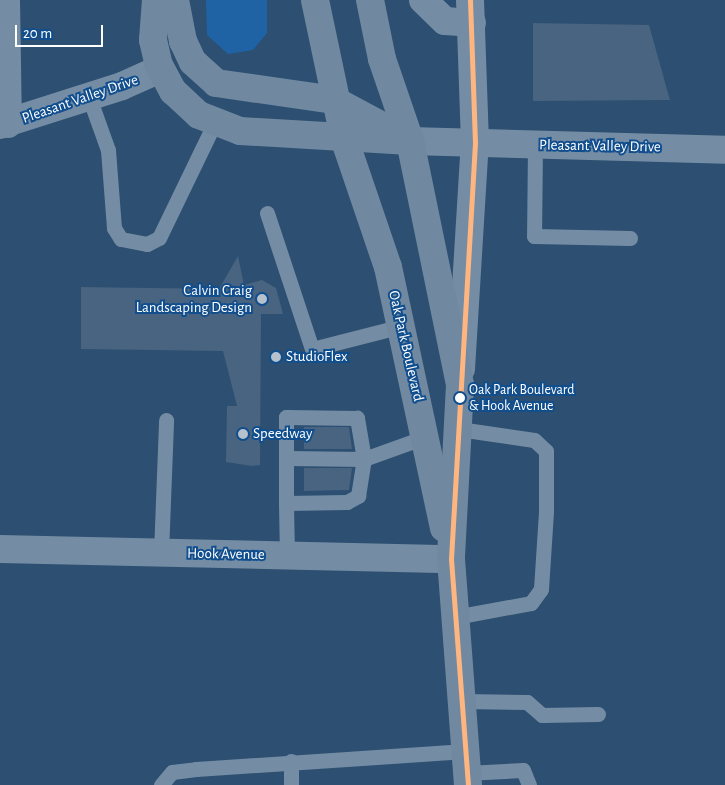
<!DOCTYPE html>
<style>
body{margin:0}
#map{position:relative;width:725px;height:785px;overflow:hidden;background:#2d4f71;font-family:"Alegreya Sans",sans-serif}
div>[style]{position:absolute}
.green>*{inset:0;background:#2063a4}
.building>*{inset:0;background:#486480}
.lane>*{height:15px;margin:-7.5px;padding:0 7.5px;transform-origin:7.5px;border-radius:7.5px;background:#748da5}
.street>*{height:28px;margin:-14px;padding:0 14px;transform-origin:14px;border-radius:14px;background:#748da5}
.secondary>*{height:28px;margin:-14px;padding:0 14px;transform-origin:14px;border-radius:14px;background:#7089a1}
.bus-1>*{height:5px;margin:-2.5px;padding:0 2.5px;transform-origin:2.5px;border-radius:2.5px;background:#ffb580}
.dots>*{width:14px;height:14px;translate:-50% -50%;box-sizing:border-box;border:2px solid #104e8e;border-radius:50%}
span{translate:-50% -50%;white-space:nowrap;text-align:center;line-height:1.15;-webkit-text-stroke:4px #104e8e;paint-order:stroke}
.bus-label{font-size:14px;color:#fff}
.left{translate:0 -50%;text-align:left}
.street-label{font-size:15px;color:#fff}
.poi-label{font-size:15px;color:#fff}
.right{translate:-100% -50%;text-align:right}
.scale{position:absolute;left:15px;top:25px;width:88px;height:22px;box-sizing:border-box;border:2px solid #fff;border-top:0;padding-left:6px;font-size:15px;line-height:18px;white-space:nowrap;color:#fff;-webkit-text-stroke:4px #104e8e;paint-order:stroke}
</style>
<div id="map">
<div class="green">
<i style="clip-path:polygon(206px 0,267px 0,267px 33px,253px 50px,228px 54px,207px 35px)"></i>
</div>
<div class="building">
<i style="clip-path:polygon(533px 23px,649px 25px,670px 100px,533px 101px)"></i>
<i style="clip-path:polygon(238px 256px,244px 285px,262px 280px,276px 288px,283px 314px,261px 314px,260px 465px,252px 466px,226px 462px,227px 406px,237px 406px,223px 351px,81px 349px,81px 287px,219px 289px)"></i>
<i style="clip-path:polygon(304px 427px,349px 427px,352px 449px,304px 449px)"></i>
<i style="clip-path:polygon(304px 468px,352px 468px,349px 490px,304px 491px)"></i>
</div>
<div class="lane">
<i style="left:89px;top:97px;width:56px;rotate:70.3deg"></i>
<i style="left:108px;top:150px;width:78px;rotate:85.6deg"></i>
<i style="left:114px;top:228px;width:13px;rotate:58deg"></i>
<i style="left:121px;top:239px;width:26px;rotate:11deg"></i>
<i style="left:147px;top:244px;width:13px;rotate:-27deg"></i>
<i style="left:159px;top:238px;width:129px;rotate:-64.2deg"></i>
<i style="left:535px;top:145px;width:91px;rotate:90.6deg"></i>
<i style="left:534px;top:236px;width:96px;rotate:1.2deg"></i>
<i style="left:267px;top:213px;width:143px;rotate:71.7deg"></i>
<i style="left:312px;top:349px;width:93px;rotate:-14.3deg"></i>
<i style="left:286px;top:458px;width:78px;rotate:0.7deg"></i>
<i style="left:364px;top:459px;width:42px;rotate:-99.7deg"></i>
<i style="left:357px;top:418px;width:71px;rotate:-179.2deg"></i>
<i style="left:286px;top:417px;width:86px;rotate:90deg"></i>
<i style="left:161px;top:553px;width:133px;rotate:-87.8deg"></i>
<i style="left:287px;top:556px;width:53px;rotate:-91.1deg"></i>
<i style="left:286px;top:503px;width:61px;rotate:-0.9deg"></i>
<i style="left:347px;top:502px;width:13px;rotate:-29deg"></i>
<i style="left:358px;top:496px;width:37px;rotate:-81deg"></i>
<i style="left:364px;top:459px;width:65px;rotate:-19.8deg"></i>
<i style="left:455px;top:617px;width:77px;rotate:-10.4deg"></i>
<i style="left:531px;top:603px;width:17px;rotate:-54deg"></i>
<i style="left:541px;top:589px;width:78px;rotate:-86.3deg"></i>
<i style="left:546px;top:511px;width:60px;rotate:-90deg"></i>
<i style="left:546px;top:451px;width:16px;rotate:-137deg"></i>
<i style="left:534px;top:440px;width:76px;rotate:-171.7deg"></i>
<i style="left:461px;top:701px;width:66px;rotate:0.9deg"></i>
<i style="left:527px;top:702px;width:20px;rotate:41deg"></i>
<i style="left:542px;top:715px;width:56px;rotate:-1deg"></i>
<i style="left:291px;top:761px;width:24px;rotate:90deg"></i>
<i style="left:466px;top:773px;width:57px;rotate:-3deg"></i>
<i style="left:523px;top:770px;width:16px;rotate:68deg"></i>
<i style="left:161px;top:785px;width:17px;rotate:-50deg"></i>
<i style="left:172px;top:772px;width:24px;rotate:-7deg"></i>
<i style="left:196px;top:769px;width:270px;rotate:-3.8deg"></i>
</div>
<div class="street">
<i style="left:6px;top:0;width:124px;rotate:89.1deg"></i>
<i style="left:423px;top:0;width:30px;rotate:44deg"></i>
<i style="left:445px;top:21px;width:27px;rotate:4deg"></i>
<i style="left:0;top:125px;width:128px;rotate:-17.7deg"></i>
<i style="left:122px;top:86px;width:42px;rotate:-24.1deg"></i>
<i style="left:410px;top:141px;width:315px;rotate:1.6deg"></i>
<i style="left:461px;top:369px;width:226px;rotate:-86.5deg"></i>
<i style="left:475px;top:143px;width:143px;rotate:-92deg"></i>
<i style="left:0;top:549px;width:451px;rotate:1.3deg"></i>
</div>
<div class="secondary">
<i style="left:156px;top:0;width:40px;rotate:94.3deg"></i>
<i style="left:153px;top:40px;width:26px;rotate:77deg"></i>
<i style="left:159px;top:65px;width:30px;rotate:62deg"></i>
<i style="left:173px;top:91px;width:35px;rotate:43deg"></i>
<i style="left:199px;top:115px;width:44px;rotate:21.3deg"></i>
<i style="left:240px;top:131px;width:170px;rotate:3.4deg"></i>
<i style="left:175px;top:0;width:42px;rotate:79deg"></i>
<i style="left:183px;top:41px;width:23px;rotate:65deg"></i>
<i style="left:193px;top:62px;width:31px;rotate:42deg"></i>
<i style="left:216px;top:83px;width:119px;rotate:8.2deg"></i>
<i style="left:334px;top:100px;width:81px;rotate:28.2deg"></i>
<i style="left:315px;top:0;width:141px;rotate:78.1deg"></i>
<i style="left:344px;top:138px;width:136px;rotate:71.2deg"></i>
<i style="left:388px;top:267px;width:267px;rotate:77.9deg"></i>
<i style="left:370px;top:0;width:60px;rotate:78.5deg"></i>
<i style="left:382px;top:59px;width:87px;rotate:71.1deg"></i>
<i style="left:410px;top:141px;width:249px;rotate:78.4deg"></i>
<i style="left:460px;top:385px;width:174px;rotate:93deg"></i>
<i style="left:451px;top:559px;width:227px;rotate:85.7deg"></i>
</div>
<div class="bus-1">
<i style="left:468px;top:785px;width:227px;rotate:-94.3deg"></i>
<i style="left:451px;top:559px;width:417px;rotate:-86.7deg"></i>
<i style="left:475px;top:143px;width:143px;rotate:-92deg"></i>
</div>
<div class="dots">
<i style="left:262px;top:299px;background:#b6c1cd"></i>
<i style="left:276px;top:357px;background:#b6c1cd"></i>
<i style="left:460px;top:398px;background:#fff"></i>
<i style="left:243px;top:434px;background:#b6c1cd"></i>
</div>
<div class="bus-label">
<span class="left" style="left:469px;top:398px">Oak Park Boulevard<br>&amp; Hook Avenue</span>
</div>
<div class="street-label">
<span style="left:80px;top:99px;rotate:-19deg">Pleasant Valley Drive</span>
<span style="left:600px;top:146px;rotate:1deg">Pleasant Valley Drive</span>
<span style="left:406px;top:346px;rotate:77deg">Oak Park Boulevard</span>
<span style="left:226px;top:554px;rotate:1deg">Hook Avenue</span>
</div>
<div class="poi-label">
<span class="right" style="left:252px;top:299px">Calvin Craig<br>Landscaping Design</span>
<span class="left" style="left:286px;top:357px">StudioFlex</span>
<span class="left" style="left:253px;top:434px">Speedway</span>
</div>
<div class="scale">20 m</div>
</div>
